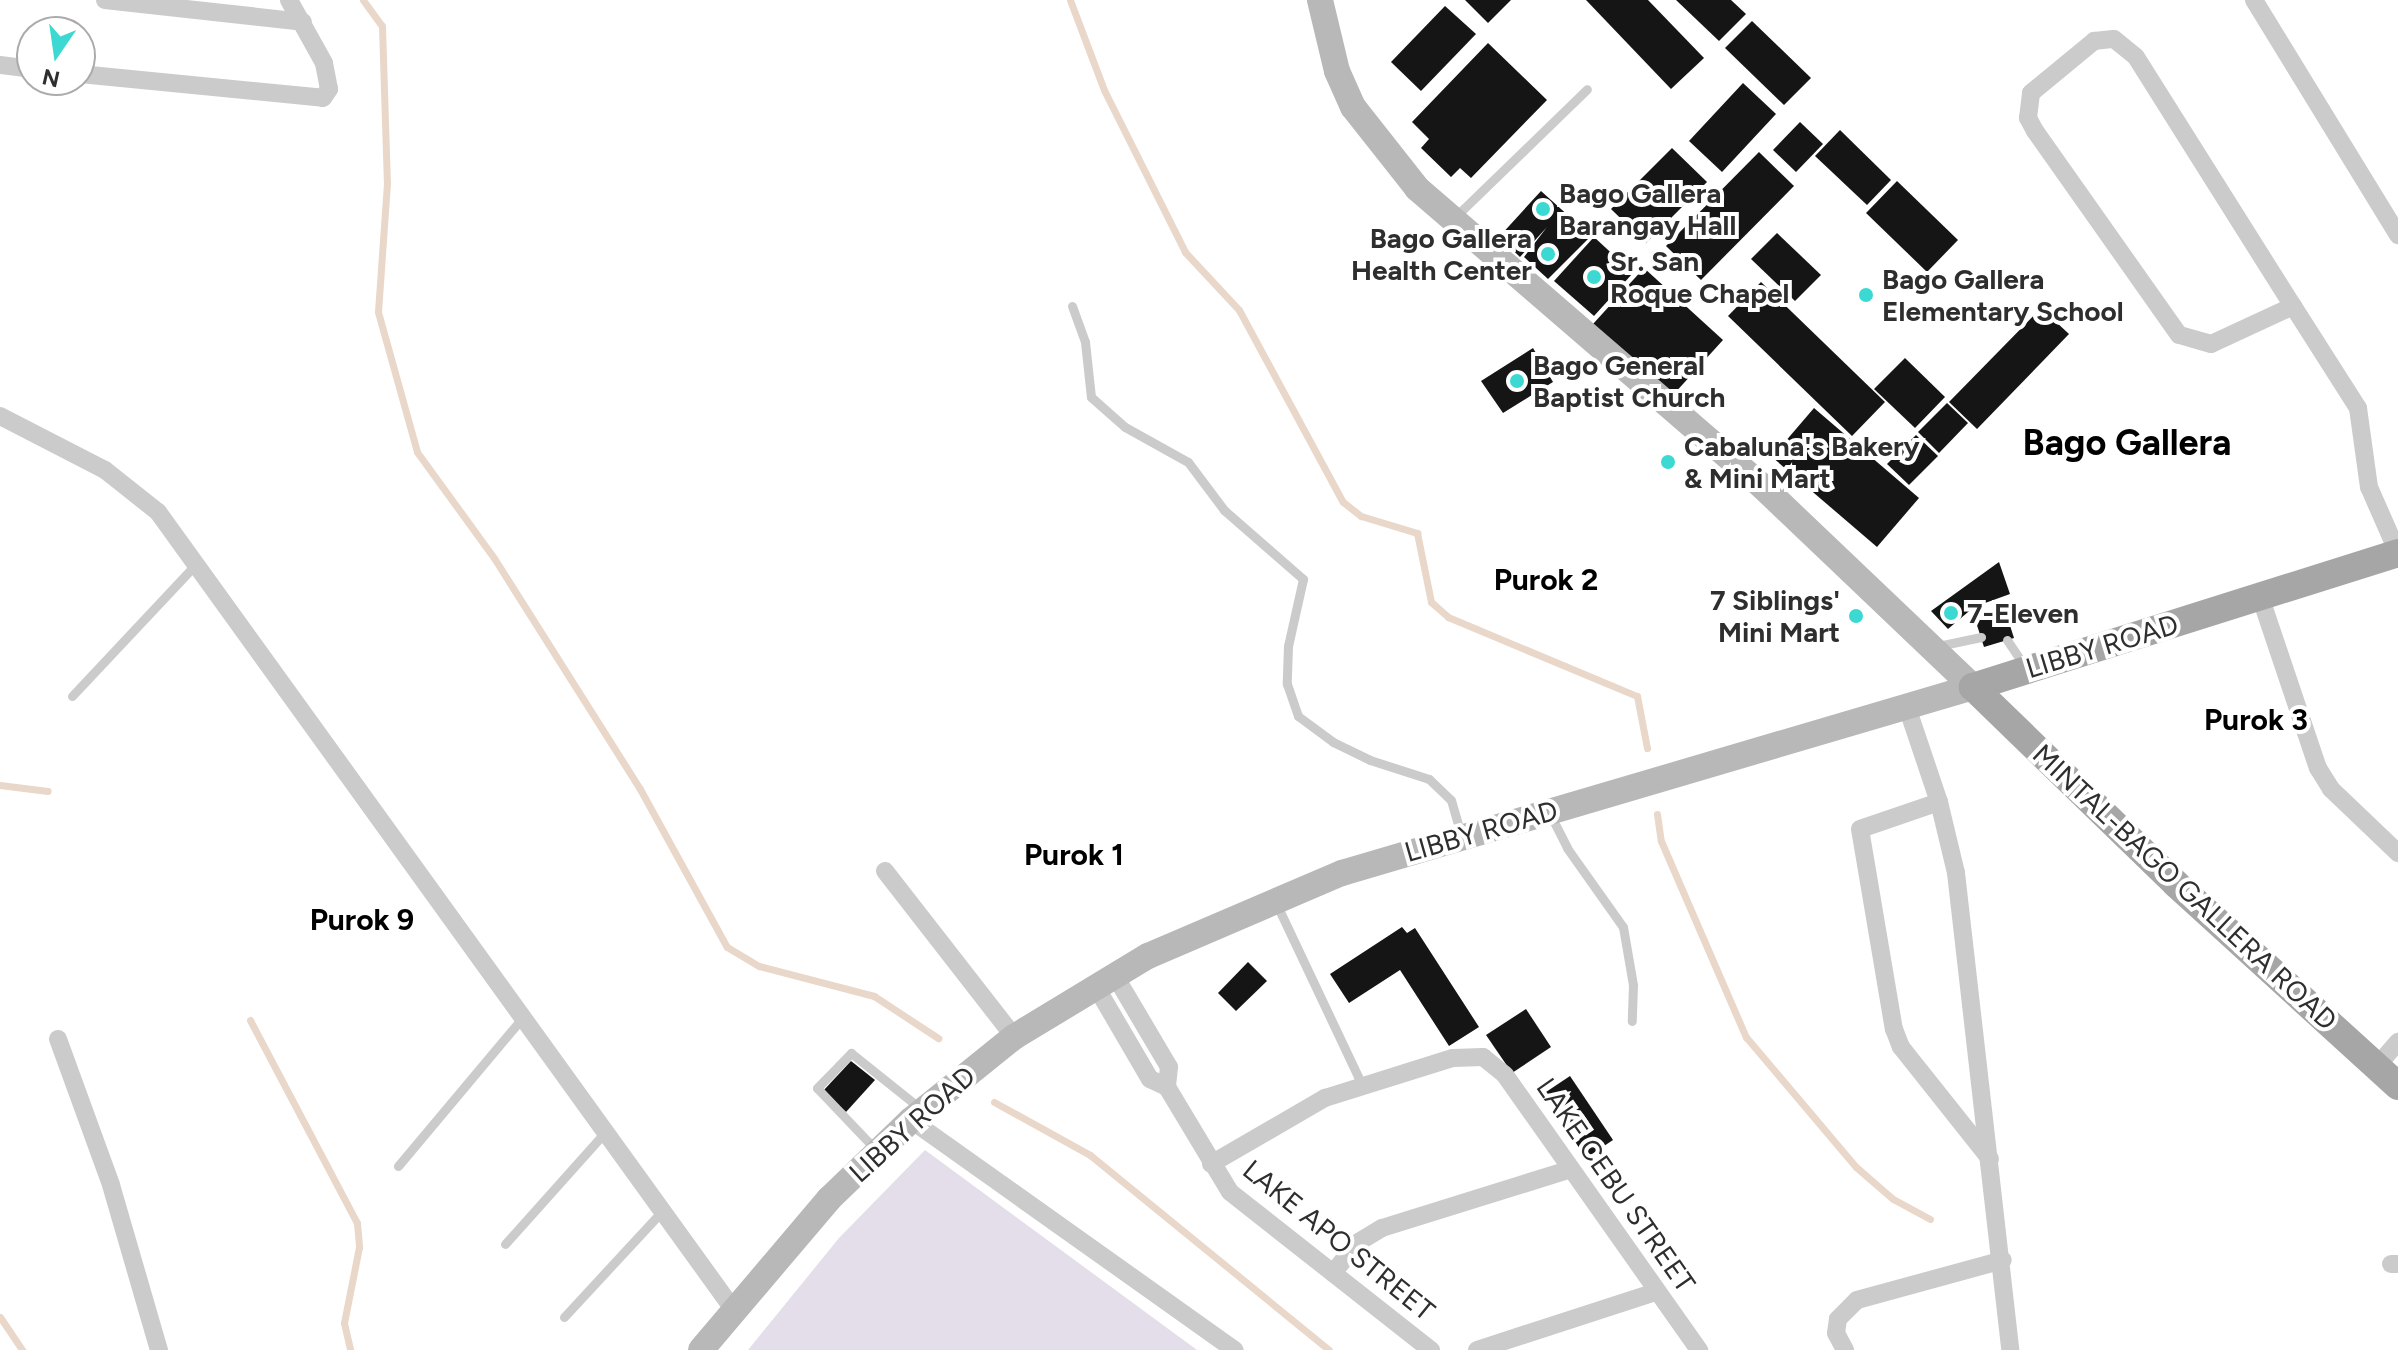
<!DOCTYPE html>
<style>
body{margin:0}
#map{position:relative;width:2398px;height:1350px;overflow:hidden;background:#fff;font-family:Figtree,sans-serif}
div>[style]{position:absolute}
.green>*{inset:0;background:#e4ddea}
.stream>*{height:7px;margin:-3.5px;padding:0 3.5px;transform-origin:3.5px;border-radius:3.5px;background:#e9d7ca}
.building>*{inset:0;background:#151515}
.lane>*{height:9px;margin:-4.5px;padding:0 4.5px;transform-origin:4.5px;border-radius:4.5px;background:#cbcbcb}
.street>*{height:18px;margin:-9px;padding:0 9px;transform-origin:9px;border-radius:9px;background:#cbcbcb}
.secondary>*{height:26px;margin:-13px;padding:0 13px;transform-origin:13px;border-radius:13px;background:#b8b8b8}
.primary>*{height:28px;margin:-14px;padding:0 14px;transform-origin:14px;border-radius:14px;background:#a6a6a6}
.dots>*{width:22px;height:22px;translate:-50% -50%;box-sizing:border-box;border:4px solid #fff;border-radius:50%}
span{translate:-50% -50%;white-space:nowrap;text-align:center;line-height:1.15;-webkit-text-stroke:8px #fff;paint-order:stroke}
.poi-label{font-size:28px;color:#2e2e2e;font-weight:700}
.left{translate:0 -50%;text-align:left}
.right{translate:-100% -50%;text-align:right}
.street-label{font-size:28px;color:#2e2e2e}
.neighbourhood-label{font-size:30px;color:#000;font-weight:700}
.district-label{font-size:36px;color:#000;font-weight:700}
.north{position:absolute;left:16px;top:16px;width:80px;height:80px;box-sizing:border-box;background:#fff;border:2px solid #ababab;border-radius:50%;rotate:193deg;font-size:22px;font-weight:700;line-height:32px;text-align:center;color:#2e2e2e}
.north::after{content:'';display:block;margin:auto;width:28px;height:36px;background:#3cd9d3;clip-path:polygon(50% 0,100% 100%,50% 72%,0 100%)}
</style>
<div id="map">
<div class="green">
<i style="clip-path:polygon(925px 1150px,1197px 1350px,748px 1350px,839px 1238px)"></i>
</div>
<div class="stream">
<i style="left:363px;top:0;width:32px;rotate:54deg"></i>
<i style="left:382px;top:26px;width:157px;rotate:88.2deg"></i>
<i style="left:387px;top:183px;width:129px;rotate:94deg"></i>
<i style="left:378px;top:312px;width:145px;rotate:74.4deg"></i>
<i style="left:417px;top:452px;width:131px;rotate:54deg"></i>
<i style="left:494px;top:558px;width:273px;rotate:57.7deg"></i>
<i style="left:640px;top:789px;width:180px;rotate:61.2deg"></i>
<i style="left:727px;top:947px;width:37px;rotate:31deg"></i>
<i style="left:759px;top:966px;width:119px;rotate:14.6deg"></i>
<i style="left:874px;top:996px;width:77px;rotate:33.3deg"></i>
<i style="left:1070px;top:0;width:96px;rotate:69.3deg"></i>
<i style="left:1104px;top:90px;width:181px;rotate:63.4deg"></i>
<i style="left:1185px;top:252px;width:79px;rotate:47deg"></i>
<i style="left:1239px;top:310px;width:218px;rotate:61.6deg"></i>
<i style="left:1343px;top:502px;width:23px;rotate:38deg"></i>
<i style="left:1361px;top:516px;width:59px;rotate:16.9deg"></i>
<i style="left:1417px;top:533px;width:70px;rotate:78.5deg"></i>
<i style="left:1431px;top:602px;width:23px;rotate:41deg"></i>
<i style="left:1448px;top:617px;width:205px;rotate:22.7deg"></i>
<i style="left:1637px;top:696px;width:53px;rotate:79.1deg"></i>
<i style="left:0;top:785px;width:48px;rotate:7.1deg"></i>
<i style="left:1657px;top:814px;width:27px;rotate:82deg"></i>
<i style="left:1661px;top:841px;width:214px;rotate:66.6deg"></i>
<i style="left:1746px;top:1037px;width:170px;rotate:49.8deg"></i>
<i style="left:1856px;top:1167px;width:49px;rotate:40.9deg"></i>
<i style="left:1893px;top:1199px;width:42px;rotate:28.4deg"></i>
<i style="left:250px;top:1020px;width:229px;rotate:62.2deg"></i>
<i style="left:357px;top:1223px;width:24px;rotate:85deg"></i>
<i style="left:359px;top:1247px;width:77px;rotate:101.2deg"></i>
<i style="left:344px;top:1323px;width:28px;rotate:77deg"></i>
<i style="left:994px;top:1102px;width:110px;rotate:28.9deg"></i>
<i style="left:1090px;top:1155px;width:308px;rotate:39.2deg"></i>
<i style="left:0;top:1317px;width:40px;rotate:56deg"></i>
</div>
<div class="building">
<i style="clip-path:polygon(1465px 0,1511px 0,1488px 23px)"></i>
<i style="clip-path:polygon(1586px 0,1648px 0,1704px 58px,1671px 89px)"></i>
<i style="clip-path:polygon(1676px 0,1731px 0,1746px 14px,1719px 41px)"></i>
<i style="clip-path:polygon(1445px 6px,1476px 34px,1421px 91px,1391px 62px)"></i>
<i style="clip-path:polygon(1752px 21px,1811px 78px,1784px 105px,1725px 48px)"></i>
<i style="clip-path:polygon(1488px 43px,1547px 100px,1471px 178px,1460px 168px,1451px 177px,1421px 148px,1429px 139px,1412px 122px)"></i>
<i style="clip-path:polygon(1743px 83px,1776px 114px,1722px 172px,1689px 141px)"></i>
<i style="clip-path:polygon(1800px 122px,1823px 144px,1796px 172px,1773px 150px)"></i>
<i style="clip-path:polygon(1840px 130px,1891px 180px,1867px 205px,1815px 156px)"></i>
<i style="clip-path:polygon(1672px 148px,1707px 182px,1646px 243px,1611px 209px)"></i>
<i style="clip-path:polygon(1759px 152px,1794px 186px,1701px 280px,1666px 246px)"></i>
<i style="clip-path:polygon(1897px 181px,1958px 240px,1927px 272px,1866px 213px)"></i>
<i style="clip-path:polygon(1541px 191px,1591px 236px,1548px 279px,1524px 257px,1547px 227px,1520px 257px,1499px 237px)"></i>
<i style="clip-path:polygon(1777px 233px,1821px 275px,1795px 301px,1751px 259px)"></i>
<i style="clip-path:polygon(1594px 237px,1633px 273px,1594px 316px,1554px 281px)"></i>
<i style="clip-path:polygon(1644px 268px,1723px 340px,1673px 395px,1593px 324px)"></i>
<i style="clip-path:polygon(1761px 282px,1885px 402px,1852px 436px,1728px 316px)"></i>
<i style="clip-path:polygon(2041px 308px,2069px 334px,1977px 429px,1949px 402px)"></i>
<i style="clip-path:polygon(1533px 348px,1553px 382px,1503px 413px,1481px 381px)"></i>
<i style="clip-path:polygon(1905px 358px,1945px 397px,1915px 428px,1874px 389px)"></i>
<i style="clip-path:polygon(1947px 403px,1968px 423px,1939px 453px,1918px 432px)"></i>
<i style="clip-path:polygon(1814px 408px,1919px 498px,1877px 547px,1772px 457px)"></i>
<i style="clip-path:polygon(1916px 435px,1938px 456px,1909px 485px,1887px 464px)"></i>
<i style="clip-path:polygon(1999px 562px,2010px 594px,1974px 607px,1948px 629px,1931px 611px)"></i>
<i style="clip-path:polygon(2005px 610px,2014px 638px,1984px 647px,1975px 619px)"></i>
<i style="clip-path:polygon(1402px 927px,1407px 933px,1415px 928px,1479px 1027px,1449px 1046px,1400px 970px,1349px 1003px,1330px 974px)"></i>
<i style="clip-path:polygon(1248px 962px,1267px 981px,1236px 1011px,1218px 993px)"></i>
<i style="clip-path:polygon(1526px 1009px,1551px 1047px,1512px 1073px,1486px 1035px)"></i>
<i style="clip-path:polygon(851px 1061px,875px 1080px,846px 1112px,823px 1091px)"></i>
<i style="clip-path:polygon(1570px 1076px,1613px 1140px,1586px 1158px,1543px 1094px)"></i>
</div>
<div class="lane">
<i style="left:1454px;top:218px;width:185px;rotate:-44.1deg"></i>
<i style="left:1072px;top:306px;width:38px;rotate:70deg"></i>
<i style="left:1085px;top:342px;width:55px;rotate:83.8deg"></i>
<i style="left:1091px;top:397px;width:45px;rotate:41.4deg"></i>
<i style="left:1125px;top:427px;width:72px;rotate:29.1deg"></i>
<i style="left:1188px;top:462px;width:60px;rotate:53.1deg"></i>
<i style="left:1224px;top:510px;width:105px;rotate:41.1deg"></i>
<i style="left:1303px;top:579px;width:69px;rotate:102.6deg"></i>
<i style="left:1288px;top:646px;width:38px;rotate:92deg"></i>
<i style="left:1287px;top:684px;width:34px;rotate:71deg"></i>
<i style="left:1298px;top:716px;width:44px;rotate:36.6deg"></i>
<i style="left:1333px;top:742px;width:41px;rotate:25.9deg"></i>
<i style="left:1370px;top:760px;width:62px;rotate:17.9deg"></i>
<i style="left:1429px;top:779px;width:30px;rotate:44deg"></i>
<i style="left:1451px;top:800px;width:37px;rotate:74deg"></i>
<i style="left:2007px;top:640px;width:32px;rotate:56deg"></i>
<i style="left:1938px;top:646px;width:44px;rotate:-11.8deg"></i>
<i style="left:72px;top:696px;width:183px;rotate:-46.8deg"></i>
<i style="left:1550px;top:814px;width:38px;rotate:63deg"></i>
<i style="left:1567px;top:848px;width:97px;rotate:54.7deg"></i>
<i style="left:1623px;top:927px;width:59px;rotate:80.2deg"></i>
<i style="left:1633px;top:985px;width:36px;rotate:92deg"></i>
<i style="left:1276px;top:903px;width:201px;rotate:64.7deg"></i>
<i style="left:877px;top:1151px;width:87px;rotate:-133.6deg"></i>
<i style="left:817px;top:1088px;width:49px;rotate:-45.8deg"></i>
<i style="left:851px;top:1053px;width:88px;rotate:38.6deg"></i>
<i style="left:398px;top:1166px;width:196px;rotate:-50deg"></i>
<i style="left:505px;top:1244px;width:150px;rotate:-48.2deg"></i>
<i style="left:564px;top:1317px;width:146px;rotate:-47.2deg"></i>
</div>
<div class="street">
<i style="left:105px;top:0;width:199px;rotate:6.3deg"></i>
<i style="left:2254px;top:0;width:276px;rotate:58.5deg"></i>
<i style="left:0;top:65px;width:32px;rotate:7deg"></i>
<i style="left:80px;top:74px;width:244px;rotate:5.6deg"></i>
<i style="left:323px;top:98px;width:11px;rotate:-56deg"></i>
<i style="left:329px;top:89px;width:26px;rotate:-101deg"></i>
<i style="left:324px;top:63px;width:72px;rotate:-119.1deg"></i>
<i style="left:2293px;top:306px;width:90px;rotate:155.1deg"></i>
<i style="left:2211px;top:344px;width:33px;rotate:-164deg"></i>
<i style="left:2179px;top:335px;width:250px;rotate:-125.2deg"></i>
<i style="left:2035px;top:131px;width:15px;rotate:-118deg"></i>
<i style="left:2028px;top:118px;width:25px;rotate:-83deg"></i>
<i style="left:2031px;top:93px;width:82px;rotate:-39.5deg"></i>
<i style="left:2094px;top:41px;width:20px;rotate:-6deg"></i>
<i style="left:2114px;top:39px;width:28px;rotate:39deg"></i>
<i style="left:2136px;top:57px;width:294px;rotate:57.8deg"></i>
<i style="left:2293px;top:306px;width:121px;rotate:57.5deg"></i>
<i style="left:2358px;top:408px;width:80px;rotate:82.1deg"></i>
<i style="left:2369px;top:487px;width:72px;rotate:66.3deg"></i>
<i style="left:0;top:416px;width:118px;rotate:27.2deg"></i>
<i style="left:105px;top:470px;width:68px;rotate:38.4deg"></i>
<i style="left:158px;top:512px;width:983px;rotate:54.19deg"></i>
<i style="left:2260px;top:596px;width:182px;rotate:71.4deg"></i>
<i style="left:2318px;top:768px;width:25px;rotate:58deg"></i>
<i style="left:2331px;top:789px;width:93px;rotate:43.7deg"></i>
<i style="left:1907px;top:707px;width:100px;rotate:71.4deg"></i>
<i style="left:1939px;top:802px;width:73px;rotate:76.5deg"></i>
<i style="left:1956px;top:873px;width:480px;rotate:83.5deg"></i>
<i style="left:1939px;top:802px;width:83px;rotate:161.1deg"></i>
<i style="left:1860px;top:829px;width:203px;rotate:80.4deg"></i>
<i style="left:1894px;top:1029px;width:19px;rotate:69deg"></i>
<i style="left:1901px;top:1047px;width:143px;rotate:51.5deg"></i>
<i style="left:885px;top:871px;width:210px;rotate:52.1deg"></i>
<i style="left:1114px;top:974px;width:108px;rotate:59.4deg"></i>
<i style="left:1169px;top:1067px;width:20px;rotate:96deg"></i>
<i style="left:1095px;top:985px;width:109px;rotate:59.7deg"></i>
<i style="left:1150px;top:1079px;width:19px;rotate:25deg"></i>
<i style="left:1167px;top:1087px;width:122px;rotate:59deg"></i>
<i style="left:1230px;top:1192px;width:256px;rotate:38.2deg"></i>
<i style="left:58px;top:1039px;width:155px;rotate:70deg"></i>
<i style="left:111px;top:1185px;width:172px;rotate:73.8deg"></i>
<i style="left:2377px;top:1066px;width:32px;rotate:-49deg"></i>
<i style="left:911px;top:1120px;width:397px;rotate:35.4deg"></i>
<i style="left:1211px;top:1164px;width:132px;rotate:-30.1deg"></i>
<i style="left:1325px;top:1098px;width:134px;rotate:-17.4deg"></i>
<i style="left:1453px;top:1058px;width:30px;rotate:-2deg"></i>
<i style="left:1483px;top:1057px;width:28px;rotate:39deg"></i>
<i style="left:1505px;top:1075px;width:337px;rotate:54.8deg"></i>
<i style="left:2391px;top:1264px;width:7px"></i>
<i style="left:1333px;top:1273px;width:38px;rotate:-51deg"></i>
<i style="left:1357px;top:1243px;width:29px;rotate:-31deg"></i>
<i style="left:1382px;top:1228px;width:195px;rotate:-17.3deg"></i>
<i style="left:1477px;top:1350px;width:187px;rotate:-18deg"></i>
<i style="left:1845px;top:1350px;width:19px;rotate:-118deg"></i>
<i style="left:1836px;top:1333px;width:14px;rotate:-82deg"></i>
<i style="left:1838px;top:1319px;width:27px;rotate:-45deg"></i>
<i style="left:1857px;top:1300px;width:151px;rotate:-15.3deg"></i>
</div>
<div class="secondary">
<i style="left:701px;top:1350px;width:198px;rotate:-49.7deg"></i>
<i style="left:829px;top:1199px;width:114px;rotate:-43.9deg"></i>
<i style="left:911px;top:1120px;width:132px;rotate:-38.9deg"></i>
<i style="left:1014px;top:1037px;width:157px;rotate:-31.2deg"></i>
<i style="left:1148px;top:956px;width:211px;rotate:-23.2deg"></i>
<i style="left:1342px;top:873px;width:658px;rotate:-16.42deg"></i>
<i style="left:1973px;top:687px;width:291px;rotate:-136.4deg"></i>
<i style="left:1762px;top:486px;width:456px;rotate:-139.2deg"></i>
<i style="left:1417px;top:188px;width:103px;rotate:-128.3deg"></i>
<i style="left:1353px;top:107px;width:39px;rotate:-114deg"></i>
<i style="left:1337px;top:71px;width:73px;rotate:-103.5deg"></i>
</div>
<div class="primary">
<i style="left:2398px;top:553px;width:446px;rotate:162.5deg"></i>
<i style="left:1973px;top:687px;width:283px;rotate:44.1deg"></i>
<i style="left:2176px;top:884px;width:300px;rotate:42.3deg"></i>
</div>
<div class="dots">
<i style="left:1543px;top:209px;background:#3cd9d3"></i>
<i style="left:1548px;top:254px;background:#3cd9d3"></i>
<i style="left:1594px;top:277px;background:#3cd9d3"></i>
<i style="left:1866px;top:295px;background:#3cd9d3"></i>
<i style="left:1517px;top:381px;background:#3cd9d3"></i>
<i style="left:1668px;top:462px;background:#3cd9d3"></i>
<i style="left:1951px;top:613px;background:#3cd9d3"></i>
<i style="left:1856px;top:616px;background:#3cd9d3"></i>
</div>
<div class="poi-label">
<span class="left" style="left:1559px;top:209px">Bago Gallera<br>Barangay Hall</span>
<span class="right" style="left:1532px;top:254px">Bago Gallera<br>Health Center</span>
<span class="left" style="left:1610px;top:277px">Sr. San<br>Roque Chapel</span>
<span class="left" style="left:1882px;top:295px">Bago Gallera<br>Elementary School</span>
<span class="left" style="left:1533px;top:381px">Bago General<br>Baptist Church</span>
<span class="left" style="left:1684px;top:462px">Cabaluna's Bakery<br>&amp; Mini Mart</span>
<span class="right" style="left:1840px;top:616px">7 Siblings'<br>Mini Mart</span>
<span class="left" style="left:1967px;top:613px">7-Eleven</span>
</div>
<div class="street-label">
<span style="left:2102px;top:646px;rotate:-17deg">LIBBY ROAD</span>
<span style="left:1481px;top:831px;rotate:-16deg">LIBBY ROAD</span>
<span style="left:2185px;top:887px;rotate:43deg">MINTAL-BAGO GALLERA ROAD</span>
<span style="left:912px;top:1124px;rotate:-42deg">LIBBY ROAD</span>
<span style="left:1616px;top:1185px;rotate:55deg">LAKE CEBU STREET</span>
<span style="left:1339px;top:1240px;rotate:39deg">LAKE APO STREET</span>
</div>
<div class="neighbourhood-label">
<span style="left:1546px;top:580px">Purok 2</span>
<span style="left:2256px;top:720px">Purok 3</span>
<span style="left:1074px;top:855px">Purok 1</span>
<span style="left:362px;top:920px">Purok 9</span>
</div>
<div class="district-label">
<span style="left:2127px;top:443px">Bago Gallera</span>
</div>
<div class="north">N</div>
</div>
